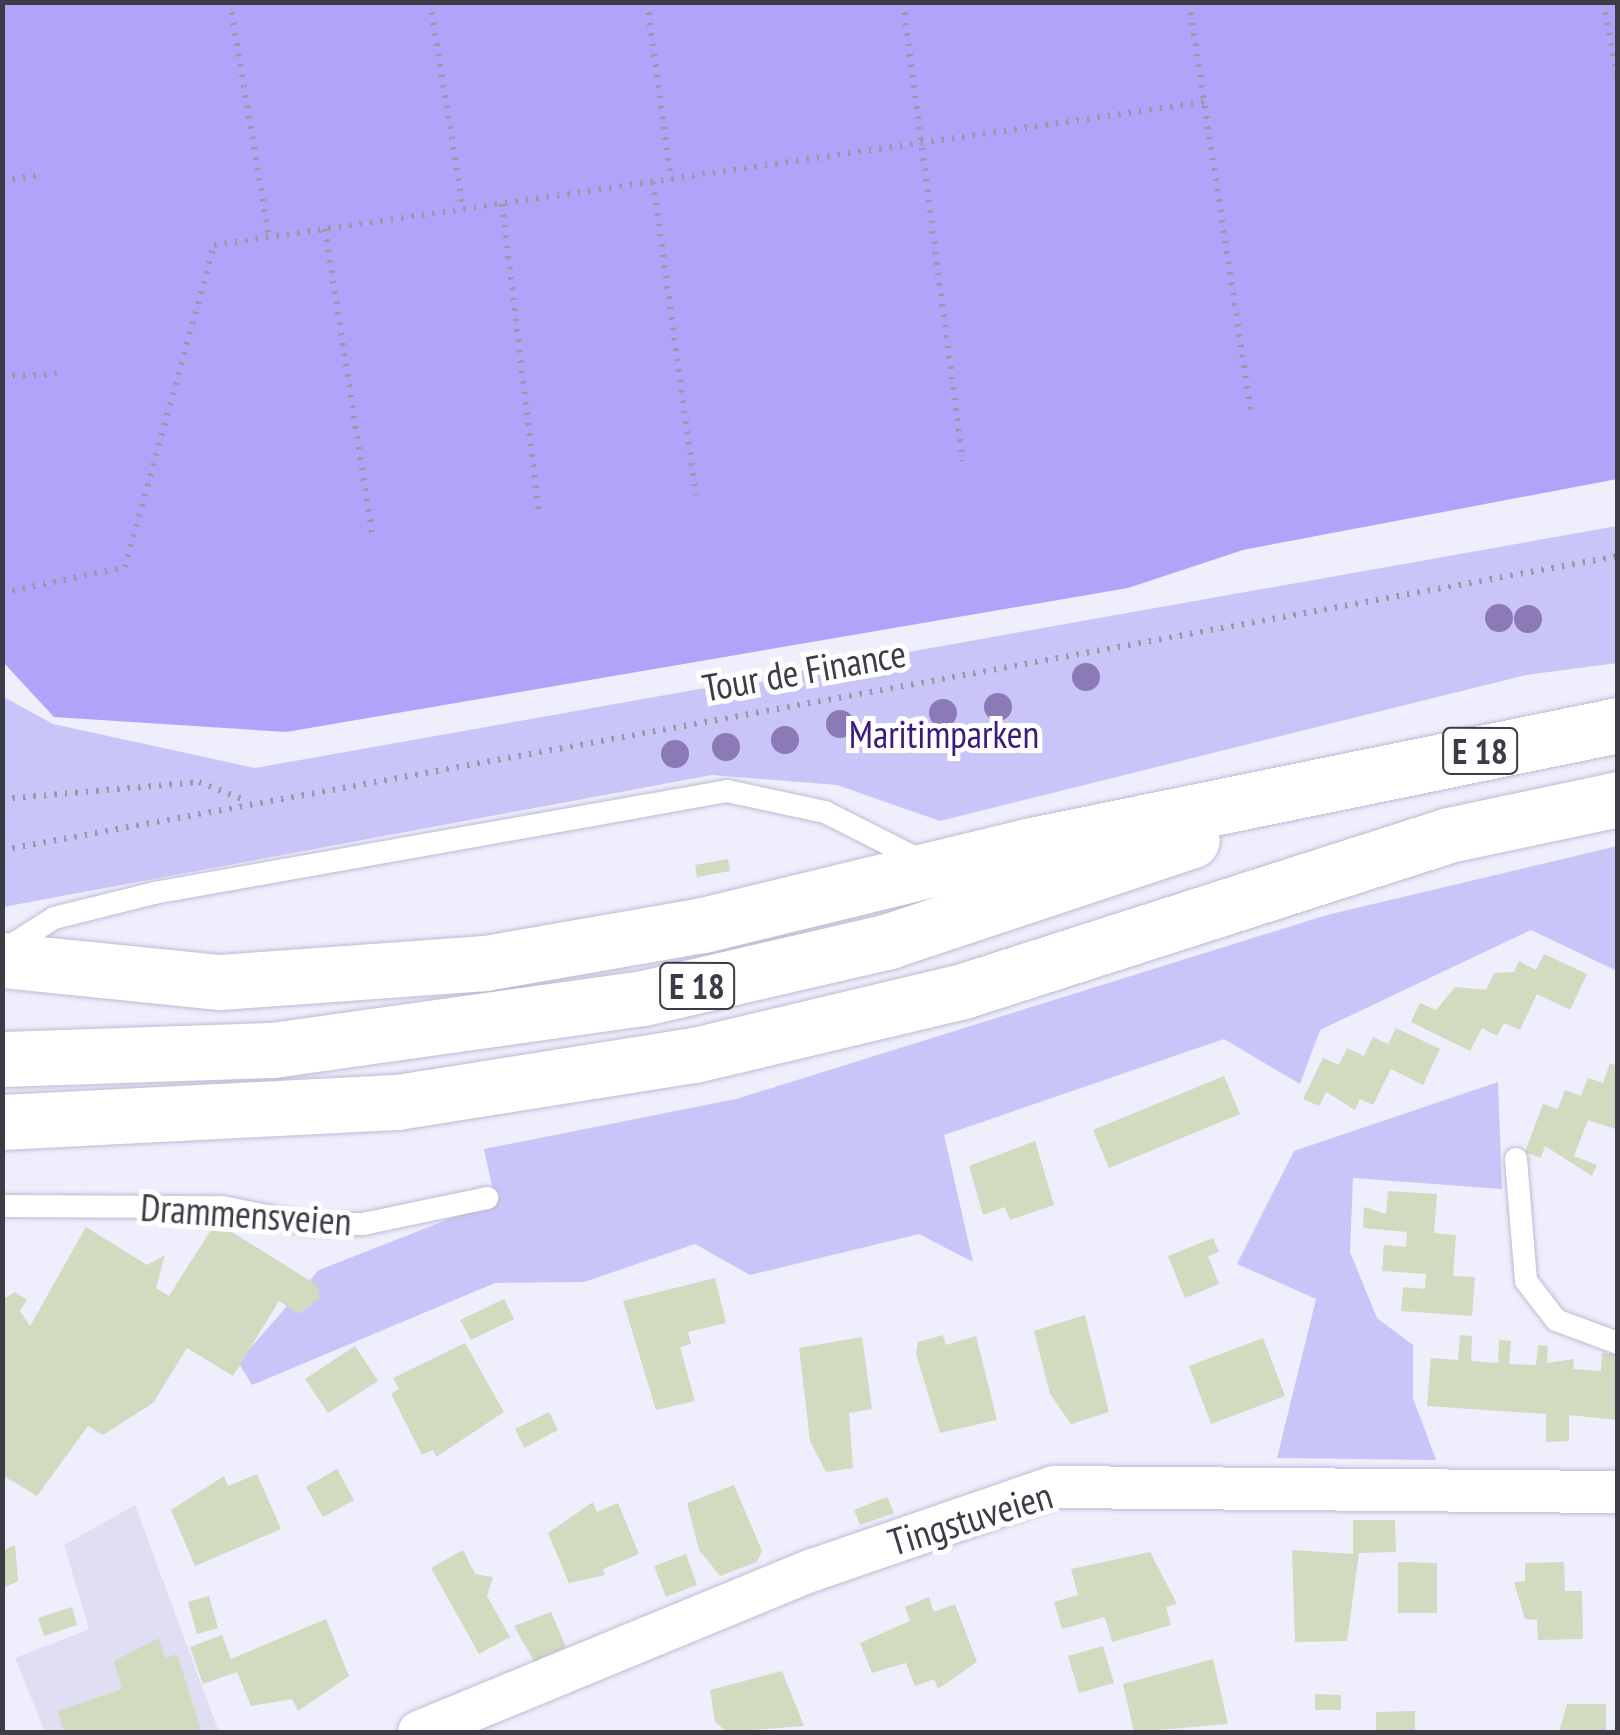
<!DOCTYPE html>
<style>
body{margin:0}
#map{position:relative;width:1620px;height:1735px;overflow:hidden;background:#efeefd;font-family:"PT Sans Narrow",sans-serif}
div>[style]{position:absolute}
.built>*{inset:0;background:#e0def2}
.green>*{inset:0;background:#cac5f8}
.water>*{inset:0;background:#b0a4fa}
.building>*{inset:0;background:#d2dac0}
.path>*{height:6px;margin-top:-3px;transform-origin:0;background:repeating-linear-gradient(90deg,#9a9aa6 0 2.5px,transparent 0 10.5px)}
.roads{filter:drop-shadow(0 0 2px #bdbbd4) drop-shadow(0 0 2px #bdbbd4)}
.service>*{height:22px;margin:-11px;padding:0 11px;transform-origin:11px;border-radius:11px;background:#fff}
.minor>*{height:42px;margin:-21px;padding:0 21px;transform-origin:21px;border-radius:21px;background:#fff}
.trunk>*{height:55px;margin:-27.5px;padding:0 27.5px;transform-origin:27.5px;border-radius:27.5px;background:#fff}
.trees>*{width:28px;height:28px;margin:-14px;border-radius:50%;background:#8b7ab6}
span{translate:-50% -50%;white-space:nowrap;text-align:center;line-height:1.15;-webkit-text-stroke:10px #fff;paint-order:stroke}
.shield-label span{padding:2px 8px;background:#fff;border:2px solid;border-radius:8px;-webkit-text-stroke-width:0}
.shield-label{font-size:35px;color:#3c3c46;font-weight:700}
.street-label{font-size:38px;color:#3c3c46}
.park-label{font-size:38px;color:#391b7c}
.frame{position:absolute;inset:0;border:5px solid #3c3c46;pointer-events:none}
</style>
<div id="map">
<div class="built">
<i style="clip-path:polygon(135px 1505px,219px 1732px,45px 1732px,15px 1658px,89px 1629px,64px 1545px)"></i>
</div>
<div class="green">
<i style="clip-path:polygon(1617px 526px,1617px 663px,1526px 675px,940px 821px,837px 785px,712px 775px,3px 907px,2px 696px,53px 724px,255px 768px)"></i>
<i style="clip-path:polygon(1617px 846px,1617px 971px,1531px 930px,1320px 1030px,1300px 1084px,1224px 1039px,944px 1135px,973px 1262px,919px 1234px,750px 1275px,695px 1244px,584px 1282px,495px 1283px,252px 1385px,238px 1362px,319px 1270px,495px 1201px,484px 1149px,736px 1099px,1327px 915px)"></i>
<i style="clip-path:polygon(1498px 1082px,1502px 1189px,1353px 1178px,1350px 1252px,1377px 1318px,1413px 1345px,1413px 1398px,1436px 1460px,1277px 1458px,1316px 1299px,1237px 1264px,1294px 1151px)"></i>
</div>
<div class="water">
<i style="clip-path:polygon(3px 2px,1617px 3px,1617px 479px,1243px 550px,1128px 588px,286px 732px,54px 717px,3px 662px)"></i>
</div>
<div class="building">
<i style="clip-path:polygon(728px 859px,730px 871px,697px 877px,695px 865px)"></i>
<i style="clip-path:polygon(1544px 954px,1587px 974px,1570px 1010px,1537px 994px,1520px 1030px,1504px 1023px,1497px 1036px,1482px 1028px,1470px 1051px,1411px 1022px,1420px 1003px,1436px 1010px,1455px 987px,1486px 990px,1494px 973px,1514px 972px,1519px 961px,1536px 970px)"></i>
<i style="clip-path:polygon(1396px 1028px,1440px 1049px,1423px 1085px,1391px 1069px,1373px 1105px,1360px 1099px,1355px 1110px,1326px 1092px,1319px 1106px,1303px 1099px,1323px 1058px,1339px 1065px,1347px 1048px,1364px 1056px,1373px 1037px,1388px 1044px)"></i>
<i style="clip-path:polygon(1610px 1063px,1618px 1066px,1618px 1130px,1588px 1120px,1574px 1156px,1597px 1165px,1592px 1176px,1545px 1146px,1541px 1158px,1525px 1152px,1543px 1104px,1558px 1109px,1565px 1090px,1581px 1096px,1588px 1078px,1603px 1083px)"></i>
<i style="clip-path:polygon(1224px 1076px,1240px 1114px,1109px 1168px,1093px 1130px)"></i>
<i style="clip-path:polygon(1035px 1141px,1054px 1205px,1010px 1220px,1005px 1207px,983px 1215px,969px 1166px)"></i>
<i style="clip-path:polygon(1388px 1191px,1437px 1194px,1434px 1233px,1456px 1235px,1453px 1276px,1475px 1277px,1472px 1316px,1401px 1311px,1403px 1287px,1425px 1289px,1426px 1274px,1382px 1271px,1384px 1245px,1406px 1247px,1407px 1232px,1363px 1228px,1364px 1207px,1386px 1214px)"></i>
<i style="clip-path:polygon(216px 1222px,317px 1285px,320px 1298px,299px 1314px,279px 1301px,233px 1376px,187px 1348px,153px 1403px,103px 1435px,88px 1426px,37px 1496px,2px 1475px,2px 1300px,15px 1292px,27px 1300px,20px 1311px,30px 1326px,86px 1227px,147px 1265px,165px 1255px,156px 1288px,169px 1296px)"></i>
<i style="clip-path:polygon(1213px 1238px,1219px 1252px,1208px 1256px,1219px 1284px,1185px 1298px,1168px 1256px)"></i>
<i style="clip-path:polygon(715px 1278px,726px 1323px,688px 1332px,691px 1344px,680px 1347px,695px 1401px,656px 1410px,623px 1301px)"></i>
<i style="clip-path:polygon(504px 1299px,514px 1319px,471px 1340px,460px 1320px)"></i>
<i style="clip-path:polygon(1085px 1315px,1109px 1412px,1071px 1424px,1050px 1394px,1034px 1331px)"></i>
<i style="clip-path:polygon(943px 1335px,946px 1345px,976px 1336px,997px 1420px,940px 1433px,916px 1354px,918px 1342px)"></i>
<i style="clip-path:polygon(1460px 1335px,1472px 1336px,1471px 1361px,1498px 1363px,1499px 1340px,1511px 1341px,1509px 1364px,1536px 1365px,1538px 1345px,1548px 1346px,1547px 1363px,1574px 1359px,1573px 1369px,1601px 1371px,1602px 1353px,1615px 1354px,1618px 1420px,1569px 1415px,1569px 1441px,1546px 1442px,1546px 1414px,1427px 1406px,1431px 1358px,1458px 1360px)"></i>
<i style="clip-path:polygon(862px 1337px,872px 1409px,849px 1413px,853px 1468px,826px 1472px,810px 1441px,799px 1348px)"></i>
<i style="clip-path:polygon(1263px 1338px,1285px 1396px,1211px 1424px,1189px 1366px)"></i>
<i style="clip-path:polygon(465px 1343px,504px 1412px,436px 1457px,433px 1450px,422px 1455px,391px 1394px,399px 1389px,393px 1378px)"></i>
<i style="clip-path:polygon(355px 1346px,378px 1381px,328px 1413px,305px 1379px)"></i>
<i style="clip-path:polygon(549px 1412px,558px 1430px,524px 1448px,515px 1429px)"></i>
<i style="clip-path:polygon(337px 1469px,354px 1500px,323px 1517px,306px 1487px)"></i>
<i style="clip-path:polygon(257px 1474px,281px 1529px,195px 1566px,171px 1510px,224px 1476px,228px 1486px)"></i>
<i style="clip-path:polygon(734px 1485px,762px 1551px,757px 1562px,720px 1576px,699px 1550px,687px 1503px)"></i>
<i style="clip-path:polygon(887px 1497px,894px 1513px,860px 1525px,854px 1510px)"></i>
<i style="clip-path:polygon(593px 1502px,597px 1512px,618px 1503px,639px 1554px,603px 1569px,605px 1575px,569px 1583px,548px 1533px)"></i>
<i style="clip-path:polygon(1353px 1520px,1395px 1520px,1396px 1552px,1359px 1553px,1347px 1641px,1295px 1642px,1292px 1550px,1353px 1554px)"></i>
<i style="clip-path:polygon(15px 1545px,18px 1581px,2px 1589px,2px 1551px)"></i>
<i style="clip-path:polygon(463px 1550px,475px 1574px,493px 1577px,487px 1596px,510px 1637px,479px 1654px,431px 1568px)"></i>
<i style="clip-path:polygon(1150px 1552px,1177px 1604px,1166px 1607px,1171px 1625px,1112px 1642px,1105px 1617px,1062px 1629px,1054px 1602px,1078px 1595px,1071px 1569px)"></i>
<i style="clip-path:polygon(686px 1554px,697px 1585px,666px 1597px,654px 1566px)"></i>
<i style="clip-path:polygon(1398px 1562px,1437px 1563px,1437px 1613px,1398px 1613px)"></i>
<i style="clip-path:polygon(1564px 1562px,1565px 1591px,1582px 1591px,1583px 1639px,1538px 1640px,1537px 1620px,1525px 1619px,1514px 1582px,1525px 1581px,1525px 1563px)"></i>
<i style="clip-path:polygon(209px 1596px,218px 1628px,197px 1634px,188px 1602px)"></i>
<i style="clip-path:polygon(929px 1597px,934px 1612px,955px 1604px,977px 1662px,938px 1689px,934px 1679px,915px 1686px,906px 1663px,872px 1673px,860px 1643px,910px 1621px,905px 1607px)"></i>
<i style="clip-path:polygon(72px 1607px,77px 1625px,44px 1636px,38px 1618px)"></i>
<i style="clip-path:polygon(551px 1612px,566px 1647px,534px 1661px,514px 1626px)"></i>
<i style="clip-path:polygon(326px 1619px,349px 1676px,298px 1711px,292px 1699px,251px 1706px,237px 1672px,203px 1684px,190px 1647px,222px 1635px,231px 1659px)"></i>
<i style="clip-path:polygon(159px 1638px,165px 1658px,177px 1654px,202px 1732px,64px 1732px,58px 1711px,122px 1689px,114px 1661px)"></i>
<i style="clip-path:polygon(1103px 1646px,1114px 1683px,1079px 1693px,1068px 1656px)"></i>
<i style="clip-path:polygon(1213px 1659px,1228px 1724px,1134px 1732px,1123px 1684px)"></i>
<i style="clip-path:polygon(782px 1671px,804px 1726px,727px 1732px,715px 1722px,710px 1690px)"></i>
<i style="clip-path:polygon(1315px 1694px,1341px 1695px,1341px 1710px,1315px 1710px)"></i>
<i style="clip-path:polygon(1567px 1704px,1606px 1704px,1606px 1732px,1559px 1732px)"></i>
<i style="clip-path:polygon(1415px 1711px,1415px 1732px,1376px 1732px,1376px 1712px)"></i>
</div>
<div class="path">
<i style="left:230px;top:2px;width:238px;rotate:80.6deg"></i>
<i style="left:430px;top:2px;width:210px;rotate:80.9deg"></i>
<i style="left:647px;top:2px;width:179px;rotate:82.3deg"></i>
<i style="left:903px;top:2px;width:463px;rotate:82.6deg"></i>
<i style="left:1189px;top:2px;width:417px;rotate:81.4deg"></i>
<i style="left:1603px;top:2px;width:77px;rotate:78.8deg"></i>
<i style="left:2px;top:56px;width:8px"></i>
<i style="left:2px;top:181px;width:38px;rotate:-9deg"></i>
<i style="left:653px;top:182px;width:316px;rotate:82.2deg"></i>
<i style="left:502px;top:204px;width:312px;rotate:83.2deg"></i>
<i style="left:325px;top:229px;width:308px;rotate:81.2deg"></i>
<i style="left:2px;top:376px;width:56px;rotate:-2deg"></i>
<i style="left:2px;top:593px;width:126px;rotate:-11.9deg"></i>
<i style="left:125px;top:567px;width:334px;rotate:-74.5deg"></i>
<i style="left:214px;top:245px;width:1000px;rotate:-8.22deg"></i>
<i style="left:2px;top:799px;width:198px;rotate:-4.9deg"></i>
<i style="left:199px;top:782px;width:52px;rotate:21.6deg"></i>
<i style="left:2px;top:850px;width:1643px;rotate:-10.31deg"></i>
</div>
<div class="roads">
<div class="service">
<i style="left:4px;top:950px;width:59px;rotate:-32.6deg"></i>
<i style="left:54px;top:918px;width:103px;rotate:-14deg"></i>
<i style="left:154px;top:893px;width:582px;rotate:-10.09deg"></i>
<i style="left:727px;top:791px;width:100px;rotate:12.1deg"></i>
<i style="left:825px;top:812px;width:113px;rotate:26.8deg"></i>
<i style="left:1516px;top:1159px;width:122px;rotate:85.3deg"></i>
<i style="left:1526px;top:1281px;width:49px;rotate:52.4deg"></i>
<i style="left:1556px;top:1320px;width:66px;rotate:20.4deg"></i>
<i style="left:2px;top:1206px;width:220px;rotate:0.3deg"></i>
<i style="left:222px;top:1207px;width:87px;rotate:11.3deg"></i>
<i style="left:307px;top:1224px;width:56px"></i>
<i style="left:363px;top:1224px;width:127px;rotate:-11.8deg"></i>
</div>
<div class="minor">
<i style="left:419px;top:1732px;width:426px;rotate:-22.4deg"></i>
<i style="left:813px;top:1570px;width:255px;rotate:-19deg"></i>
<i style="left:1054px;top:1487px;width:564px;rotate:0.51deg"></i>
</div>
<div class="trunk">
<i style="left:2px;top:960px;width:219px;rotate:5.8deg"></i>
<i style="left:220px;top:982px;width:266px;rotate:-4.1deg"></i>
<i style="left:485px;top:963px;width:221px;rotate:-9.9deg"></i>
<i style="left:703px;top:925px;width:333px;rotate:-13.7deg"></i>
<i style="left:1027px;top:846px;width:603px;rotate:-11.57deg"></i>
<i style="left:2px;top:1059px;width:271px;rotate:-1.9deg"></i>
<i style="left:273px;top:1050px;width:374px;rotate:-8deg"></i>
<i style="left:643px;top:998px;width:253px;rotate:-13deg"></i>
<i style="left:889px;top:941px;width:319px;rotate:-18.4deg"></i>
<i style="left:2px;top:1122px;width:396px;rotate:-2.9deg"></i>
<i style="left:397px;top:1102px;width:302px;rotate:-9deg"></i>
<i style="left:695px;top:1055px;width:272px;rotate:-13.4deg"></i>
<i style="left:960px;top:992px;width:514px;rotate:-17.8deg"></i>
<i style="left:1449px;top:835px;width:173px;rotate:-12deg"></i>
</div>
</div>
<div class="trees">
<i style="left:1499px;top:618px"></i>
<i style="left:1528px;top:619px"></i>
<i style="left:1086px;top:677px"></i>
<i style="left:998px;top:707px"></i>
<i style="left:943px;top:713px"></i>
<i style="left:840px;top:724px"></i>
<i style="left:785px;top:740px"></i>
<i style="left:726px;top:747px"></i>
<i style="left:675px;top:754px"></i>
</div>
<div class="shield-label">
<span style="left:1480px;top:751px">E 18</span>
<span style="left:697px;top:986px">E 18</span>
</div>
<div class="street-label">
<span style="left:804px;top:670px;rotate:-10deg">Tour de Finance</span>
<span style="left:246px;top:1214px;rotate:4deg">Drammensveien</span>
<span style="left:970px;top:1518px;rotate:-17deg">Tingstuveien</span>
</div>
<div class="park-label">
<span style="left:944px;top:734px">Maritimparken</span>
</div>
<div class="frame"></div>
</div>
